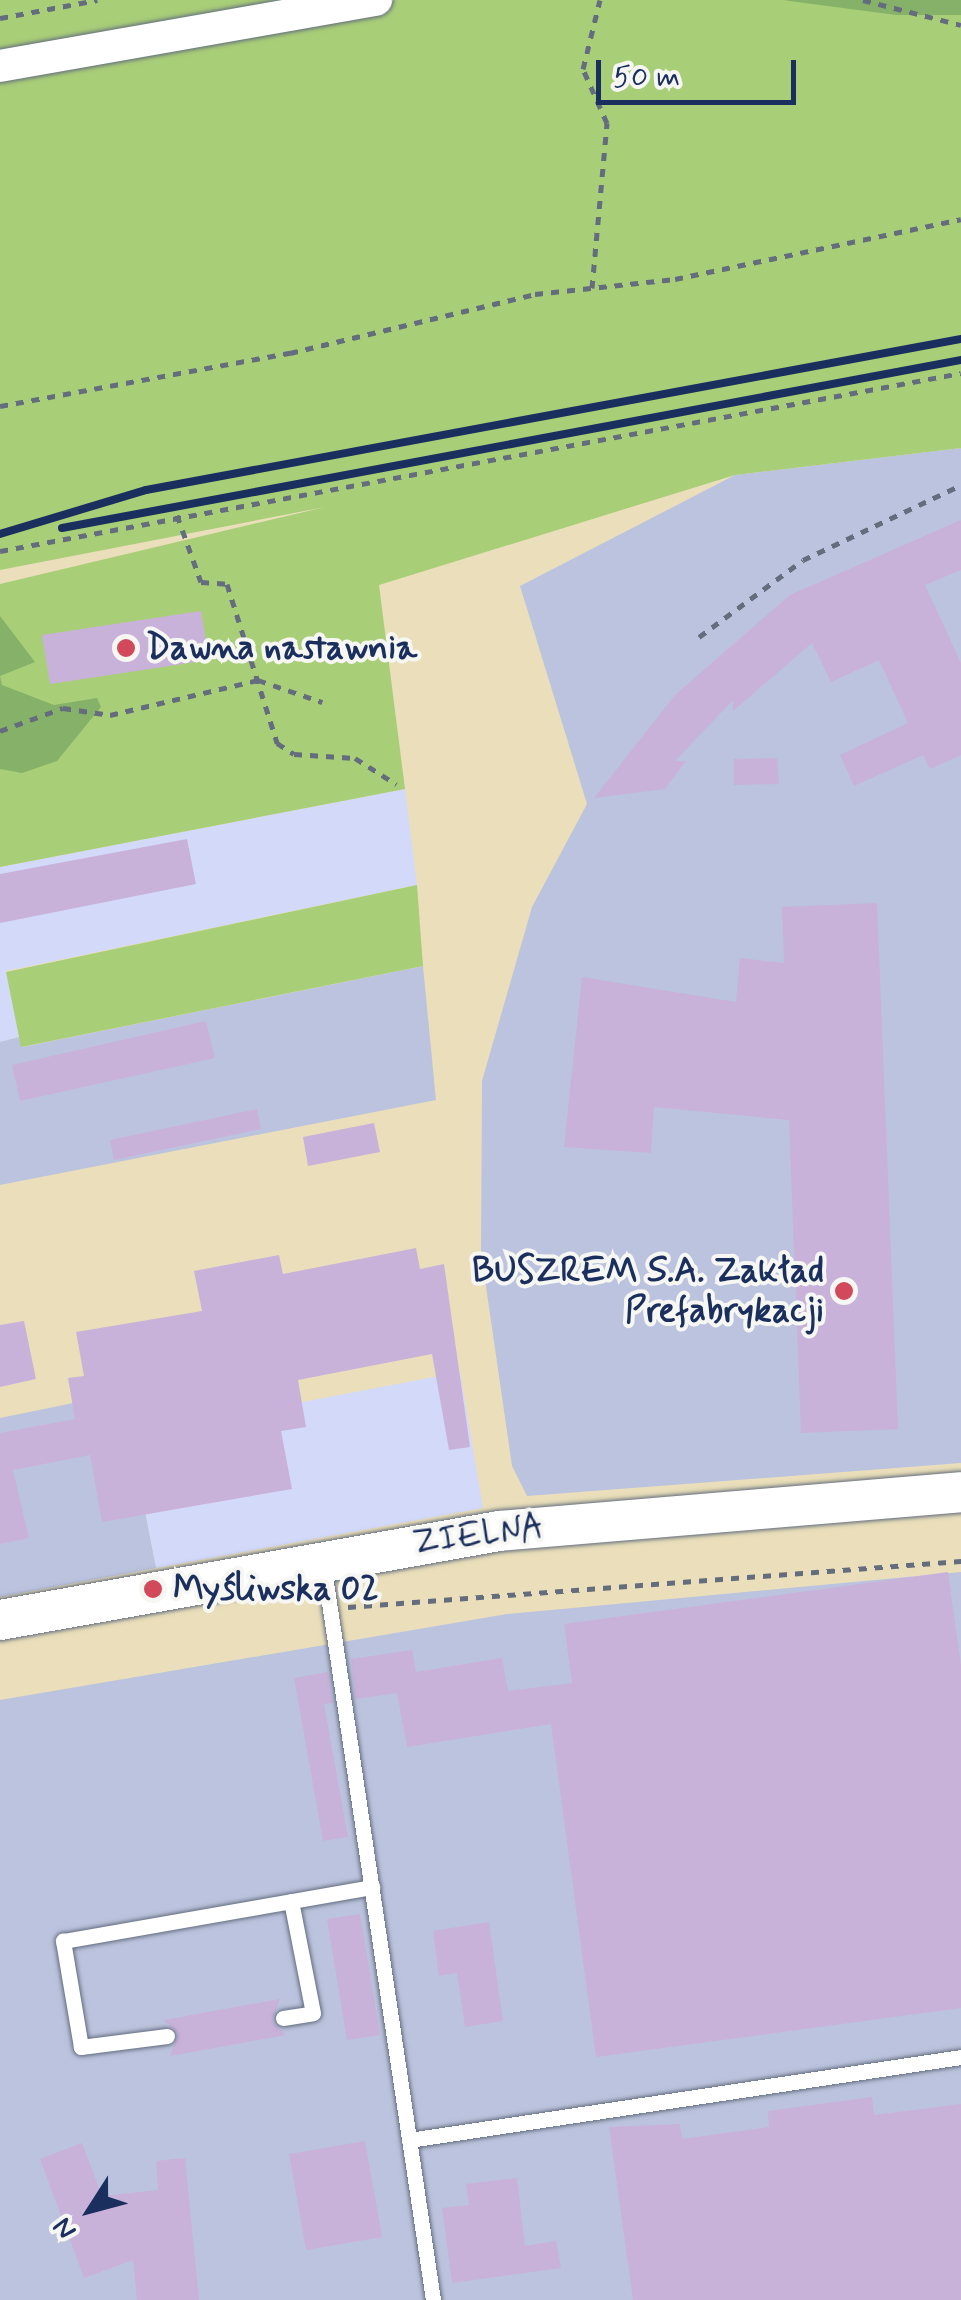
<!DOCTYPE html>
<meta charset="utf-8">
<style>
body{margin:0}
#map{position:relative;width:961px;height:2300px;overflow:hidden;background:#eadfba;font-family:Mynerve,sans-serif}
div>[style]{position:absolute}
.built>*{inset:0;background:#d3d9f9}
.industrial>*{inset:0;background:#bcc3de}
.green>*{inset:0;background:#a9ce78}
.forest>*{inset:0;background:#86b168}
.building>*{inset:0;background:#c8b2da}
.path>*{height:5px;margin-top:-2.5px;transform-origin:0;background:repeating-linear-gradient(90deg,#636d7e 0 8px,transparent 0 16px)}
.roads{filter:drop-shadow(0 0 2px #636d7e) drop-shadow(0 0 2px #636d7e)}
.service>*{height:15px;margin:-7.5px;padding:0 7.5px;transform-origin:7.5px;border-radius:7.5px;background:#fff}
.minor>*{height:32px;margin:-16px;padding:0 16px;transform-origin:16px;border-radius:16px;background:#fff}
.tertiary>*{height:40px;margin:-20px;padding:0 20px;transform-origin:20px;border-radius:20px;background:#fff}
.rail>*{height:8px;margin:-4px;padding:0 4px;transform-origin:4px;border-radius:4px;background:#1b2f5e}
.dots>*{width:28px;height:28px;translate:-50% -50%;box-sizing:border-box;border:5px solid #f6f6f2;border-radius:50%}
span{translate:-50% -50%;white-space:nowrap;text-align:center;line-height:1.15;-webkit-text-stroke:8px #f6f6f2;paint-order:stroke}
.poi-label{font-size:35px;color:#1b2f5e;font-weight:700}
.left{translate:0 -50%;text-align:left}
.right{translate:-100% -50%;text-align:right}
.street-label{font-size:35px;color:#1b2f5e}
.north{position:absolute;left:40px;top:2160px;width:100px;height:100px;-webkit-text-stroke:8px #f6f6f2;paint-order:stroke;rotate:234deg;font-size:28px;font-weight:700;line-height:40px;text-align:center;color:#1b2f5e}
.north::after{content:'';display:block;margin:auto;width:35px;height:45px;background:#1b2f5e;clip-path:polygon(50% 0,100% 100%,50% 72%,0 100%)}
.scale{position:absolute;left:596px;top:60px;width:200px;height:45px;box-sizing:border-box;border:5px solid #1b2f5e;border-top:0;padding-left:12px;font-size:30px;line-height:35px;white-space:nowrap;color:#1b2f5e;-webkit-text-stroke:8px #f6f6f2;paint-order:stroke}
</style>
<div id="map">
<div class="built">
<i style="clip-path:polygon(405px 789px,417px 885px,6px 971px,19px 1037px,0 1042px,0 867px)"></i>
<i style="clip-path:polygon(460px 1372px,483px 1508px,156px 1568px,130px 1435px)"></i>
</div>
<div class="industrial">
<i style="clip-path:polygon(961px 448px,961px 1463px,527px 1496px,512px 1466px,481px 1252px,482px 1081px,532px 907px,587px 804px,520px 586px,735px 475px)"></i>
<i style="clip-path:polygon(423px 966px,436px 1100px,0 1185px,0 1042px,19px 1037px,22px 1047px)"></i>
<i style="clip-path:polygon(122px 1393px,156px 1568px,0 1597px,0 1418px)"></i>
<i style="clip-path:polygon(961px 1572px,961px 2300px,0 2300px,0 1700px,507px 1614px)"></i>
</div>
<div class="green">
<i style="clip-path:polygon(0 0,782px 0,961px 15px,961px 448px,735px 475px,379px 585px,405px 789px,0 867px,0 584px,325px 507px,0 570px)"></i>
<i style="clip-path:polygon(417px 885px,423px 966px,21px 1047px,6px 972px)"></i>
</div>
<div class="forest">
<i style="clip-path:polygon(782px 0,961px 0,961px 15px,896px 15px)"></i>
<i style="clip-path:polygon(0 616px,35px 662px,0 676px,2px 685px,54px 705px,97px 698px,101px 707px,57px 761px,22px 773px,0 769px)"></i>
</div>
<div class="building">
<i style="clip-path:polygon(961px 520px,961px 570px,925px 585px,961px 663px,961px 755px,930px 769px,923px 755px,854px 786px,840px 755px,908px 723px,879px 660px,831px 682px,812px 643px,733px 711px,733px 700px,675px 761px,686px 761px,665px 789px,594px 798px,675px 695px,790px 595px)"></i>
<i style="clip-path:polygon(201px 611px,209px 660px,50px 684px,42px 635px)"></i>
<i style="clip-path:polygon(777px 758px,779px 784px,734px 785px,734px 759px)"></i>
<i style="clip-path:polygon(187px 839px,196px 884px,0 923px,0 874px)"></i>
<i style="clip-path:polygon(877px 903px,898px 1429px,801px 1433px,789px 1120px,654px 1107px,651px 1153px,564px 1147px,582px 977px,736px 1002px,740px 958px,784px 963px,782px 907px)"></i>
<i style="clip-path:polygon(206px 1021px,215px 1058px,20px 1101px,12px 1065px)"></i>
<i style="clip-path:polygon(257px 1109px,261px 1129px,114px 1160px,110px 1140px)"></i>
<i style="clip-path:polygon(374px 1123px,380px 1152px,308px 1166px,303px 1137px)"></i>
<i style="clip-path:polygon(416px 1248px,420px 1269px,444px 1264px,470px 1447px,449px 1450px,432px 1354px,298px 1380px,306px 1427px,281px 1431px,292px 1489px,102px 1522px,90px 1455px,13px 1470px,29px 1538px,0 1544px,0 1433px,75px 1419px,68px 1378px,84px 1376px,76px 1332px,202px 1311px,194px 1271px,279px 1255px,283px 1274px)"></i>
<i style="clip-path:polygon(24px 1321px,36px 1379px,0 1387px,0 1325px)"></i>
<i style="clip-path:polygon(948px 1572px,961px 1666px,961px 2008px,596px 2057px,551px 1724px,407px 1747px,397px 1693px,355px 1699px,351px 1659px,412px 1650px,416px 1672px,502px 1658px,508px 1691px,572px 1683px,564px 1624px)"></i>
<i style="clip-path:polygon(328px 1672px,333px 1703px,324px 1704px,348px 1837px,323px 1841px,294px 1678px)"></i>
<i style="clip-path:polygon(360px 1914px,380px 2035px,347px 2040px,327px 1919px)"></i>
<i style="clip-path:polygon(489px 1922px,503px 2021px,465px 2027px,457px 1973px,439px 1976px,433px 1931px)"></i>
<i style="clip-path:polygon(280px 1999px,272px 2021px,286px 2035px,170px 2056px,178px 2034px,164px 2020px)"></i>
<i style="clip-path:polygon(872px 2097px,874px 2115px,961px 2104px,961px 2300px,633px 2300px,609px 2127px,680px 2124px,682px 2139px,769px 2127px,768px 2111px)"></i>
<i style="clip-path:polygon(365px 2141px,382px 2237px,306px 2250px,289px 2154px)"></i>
<i style="clip-path:polygon(82px 2143px,102px 2196px,158px 2190px,156px 2161px,185px 2158px,199px 2300px,137px 2300px,133px 2260px,84px 2278px,40px 2159px)"></i>
<i style="clip-path:polygon(517px 2178px,525px 2246px,556px 2241px,561px 2268px,452px 2283px,442px 2208px,469px 2205px,466px 2184px)"></i>
</div>
<div class="path">
<i style="left:863px;top:0;width:101px;rotate:14.3deg"></i>
<i style="left:0;top:18px;width:99px;rotate:-10.5deg"></i>
<i style="left:592px;top:288px;width:166px;rotate:-84.8deg"></i>
<i style="left:607px;top:123px;width:59px;rotate:-114deg"></i>
<i style="left:583px;top:69px;width:71px;rotate:-76.2deg"></i>
<i style="left:0;top:406px;width:295px;rotate:-10.4deg"></i>
<i style="left:290px;top:353px;width:252px;rotate:-13.5deg"></i>
<i style="left:535px;top:294px;width:141px;rotate:-6.1deg"></i>
<i style="left:675px;top:279px;width:292px;rotate:-11.8deg"></i>
<i style="left:177px;top:515px;width:71px;rotate:70.3deg"></i>
<i style="left:201px;top:582px;width:26px;rotate:4deg"></i>
<i style="left:227px;top:584px;width:167px;rotate:72.5deg"></i>
<i style="left:277px;top:743px;width:20px;rotate:33deg"></i>
<i style="left:294px;top:754px;width:61px;rotate:3.8deg"></i>
<i style="left:355px;top:758px;width:49px;rotate:32.4deg"></i>
<i style="left:0;top:551px;width:977px;rotate:-10.49deg"></i>
<i style="left:699px;top:637px;width:129px;rotate:-36.5deg"></i>
<i style="left:803px;top:560px;width:175px;rotate:-25.4deg"></i>
<i style="left:0;top:731px;width:67px;rotate:-20.1deg"></i>
<i style="left:63px;top:708px;width:48px;rotate:8.5deg"></i>
<i style="left:110px;top:715px;width:152px;rotate:-13.3deg"></i>
<i style="left:258px;top:680px;width:68px;rotate:19deg"></i>
<i style="left:348px;top:1607px;width:615px;rotate:-4.29deg"></i>
</div>
<div class="roads">
<div class="service">
<i style="left:323px;top:1562px;width:746px;rotate:81.52deg"></i>
<i style="left:283px;top:2018px;width:30px;rotate:-9deg"></i>
<i style="left:313px;top:2013px;width:114px;rotate:-101.1deg"></i>
<i style="left:167px;top:2036px;width:87px;rotate:172.7deg"></i>
<i style="left:81px;top:2047px;width:108px;rotate:-99.6deg"></i>
<i style="left:63px;top:1941px;width:314px;rotate:-9.9deg"></i>
<i style="left:409px;top:2140px;width:558px;rotate:-8.55deg"></i>
</div>
<div class="minor">
<i style="left:0;top:66px;width:382px;rotate:-10deg"></i>
</div>
<div class="tertiary">
<i style="left:0;top:1620px;width:507px;rotate:-10.11deg"></i>
<i style="left:499px;top:1531px;width:464px;rotate:-4.8deg"></i>
</div>
</div>
<div class="rail">
<i style="left:62px;top:528px;width:915px;rotate:-10.59deg"></i>
<i style="left:0;top:534px;width:152px;rotate:-16.8deg"></i>
<i style="left:146px;top:490px;width:829px;rotate:-10.5deg"></i>
</div>
<div class="dots">
<i style="left:126px;top:648px;background:#d1495b"></i>
<i style="left:844px;top:1291px;background:#d1495b"></i>
<i style="left:153px;top:1589px;background:#d1495b"></i>
</div>
<div class="poi-label">
<span class="left" style="left:146px;top:648px">Dawna nastawnia</span>
<span class="right" style="left:824px;top:1291px">BUSZREM S.A. Zakład<br>Prefabrykacji</span>
<span class="left" style="left:173px;top:1589px">Myśliwska 02</span>
</div>
<div class="street-label">
<span style="left:478px;top:1535px;rotate:-7deg">ZIELNA</span>
</div>
<div class="north">N</div>
<div class="scale">50 m</div>
</div>
